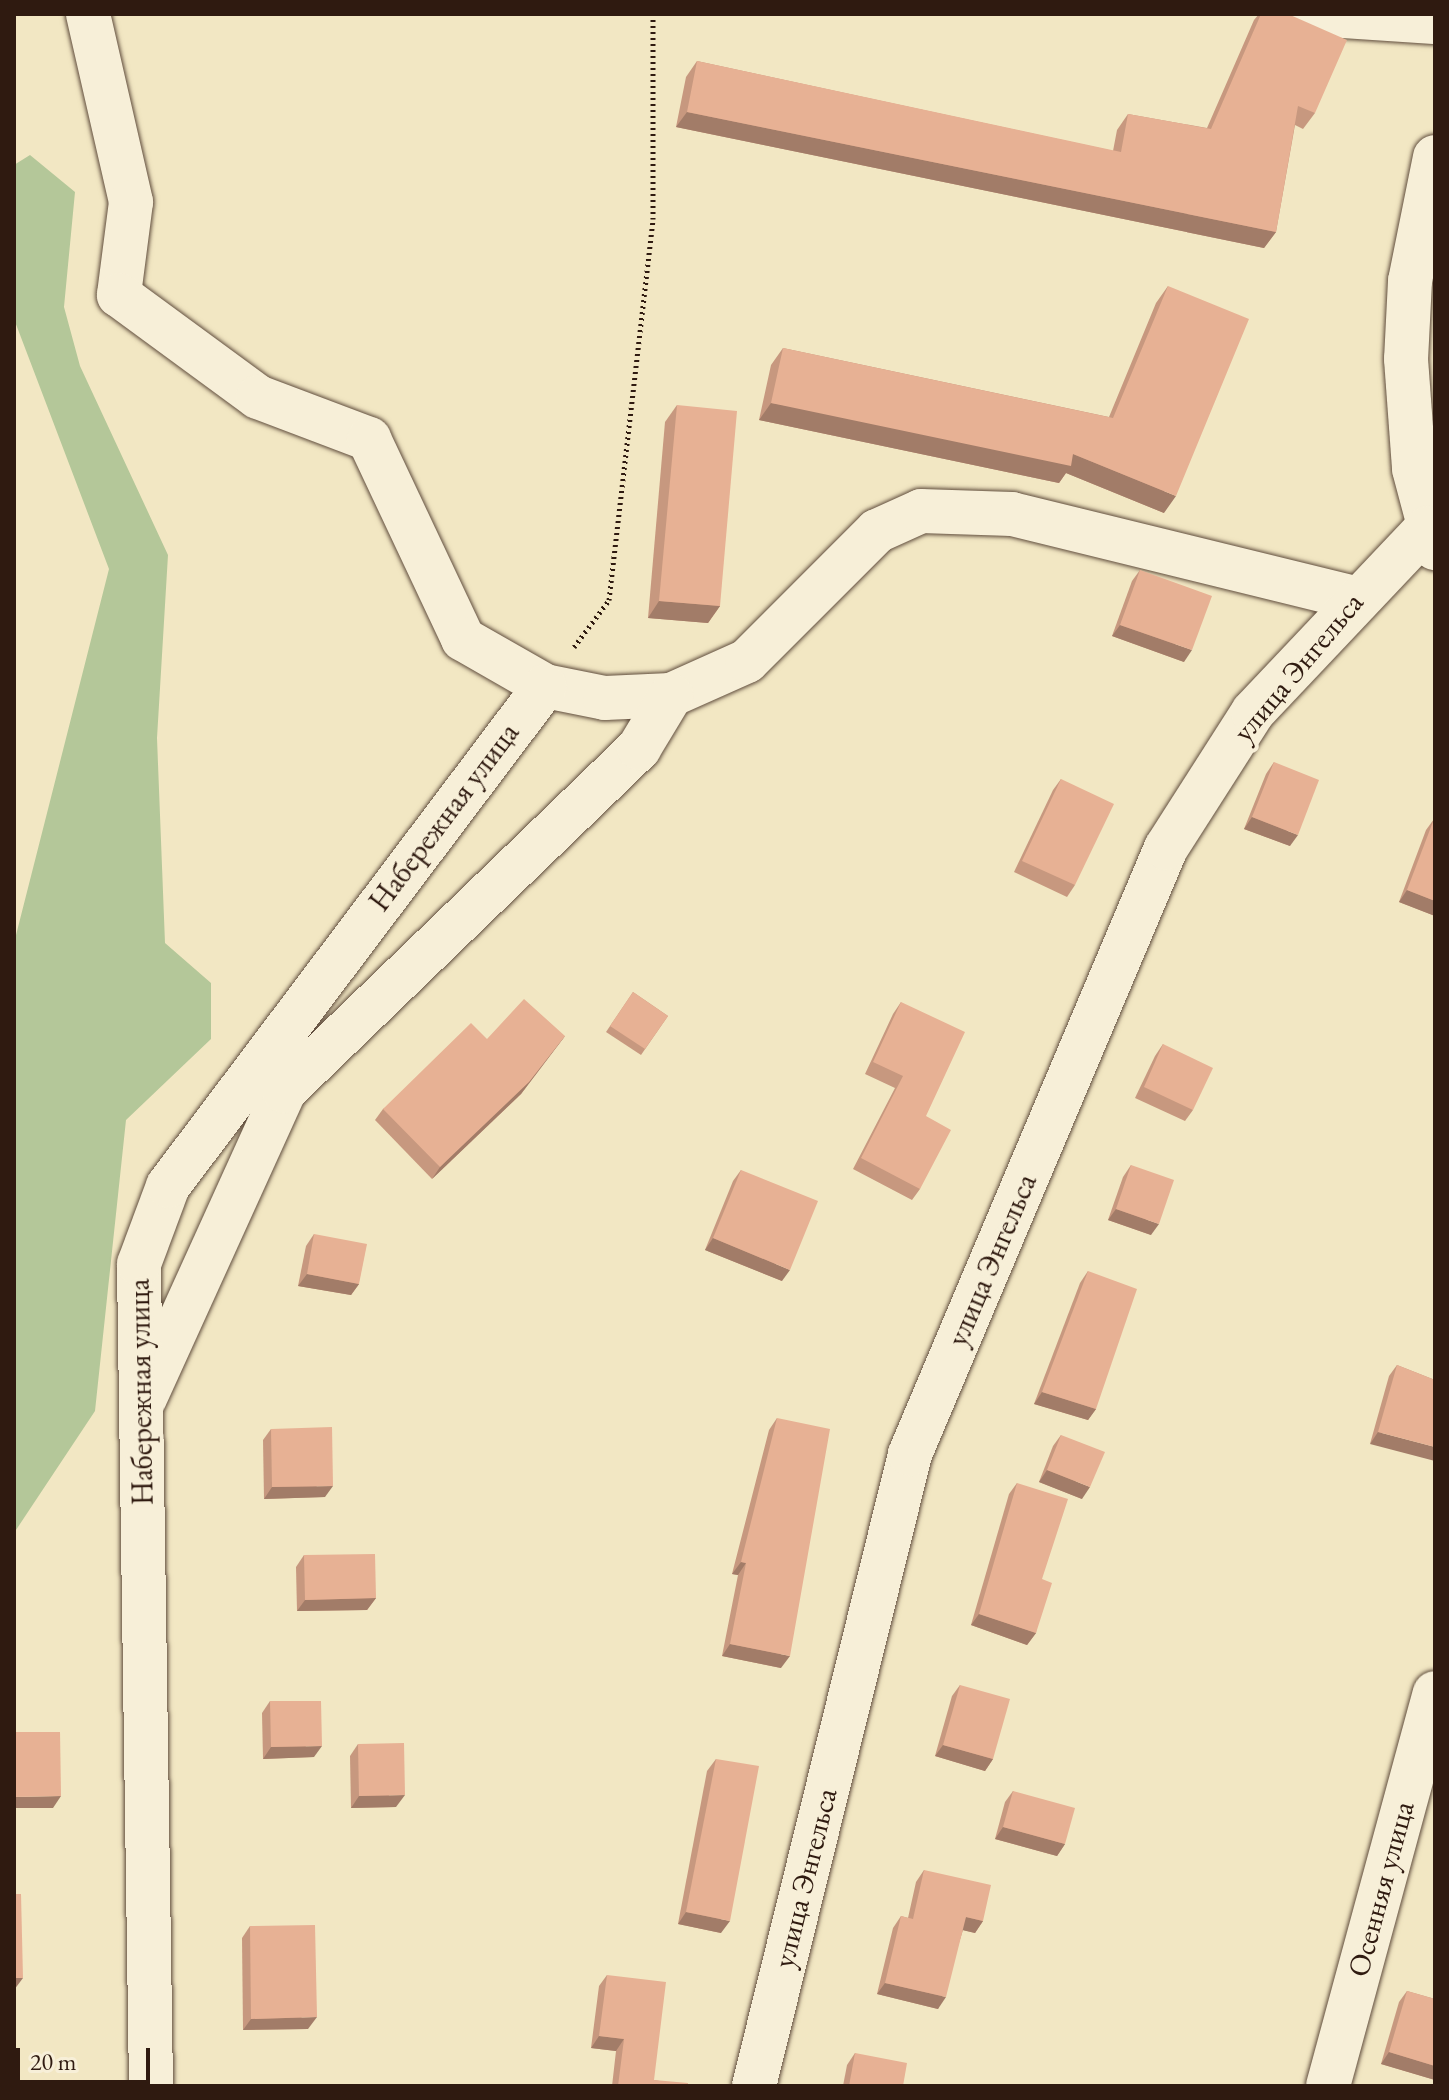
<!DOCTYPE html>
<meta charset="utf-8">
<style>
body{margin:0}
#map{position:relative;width:1449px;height:2100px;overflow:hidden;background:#f2e7c3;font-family:"EB Garamond",serif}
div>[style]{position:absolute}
.green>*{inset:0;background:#b4c799}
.path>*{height:5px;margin-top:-2.5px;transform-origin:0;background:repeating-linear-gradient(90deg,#2f1a10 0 2px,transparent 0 6px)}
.roads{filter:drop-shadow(0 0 2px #604d3d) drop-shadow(0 0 2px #604d3d)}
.minor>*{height:44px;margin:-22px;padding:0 22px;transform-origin:22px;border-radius:22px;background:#f7efd8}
.wall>*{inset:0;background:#c7987f}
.shaded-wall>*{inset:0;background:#a27c68}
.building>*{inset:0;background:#e7b194}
span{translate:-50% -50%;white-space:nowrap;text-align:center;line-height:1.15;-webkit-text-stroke:8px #f7efd8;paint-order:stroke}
.street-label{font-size:30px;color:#2f1a10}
.frame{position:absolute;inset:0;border:16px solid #2f1a10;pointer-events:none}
.scale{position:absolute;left:16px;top:2048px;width:134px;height:36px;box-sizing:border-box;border:4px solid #2f1a10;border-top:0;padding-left:10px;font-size:24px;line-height:28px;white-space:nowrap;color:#2f1a10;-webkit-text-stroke:6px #f7efd8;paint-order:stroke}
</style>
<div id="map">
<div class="green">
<i style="clip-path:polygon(30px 155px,75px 192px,64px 307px,80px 366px,168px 555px,157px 738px,165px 943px,211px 983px,211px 1039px,126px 1120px,95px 1411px,14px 1533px,14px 943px,109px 569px,14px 319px,14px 165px)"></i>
</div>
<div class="path">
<i style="left:574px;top:647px;width:59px;rotate:-53.3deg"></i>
<i style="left:609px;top:600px;width:384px;rotate:-83.4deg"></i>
<i style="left:653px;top:219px;width:205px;rotate:-90deg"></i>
</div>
<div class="roads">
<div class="minor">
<i style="left:88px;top:14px;width:193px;rotate:77.1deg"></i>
<i style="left:131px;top:202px;width:94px;rotate:97.4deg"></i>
<i style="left:119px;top:295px;width:172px;rotate:36.3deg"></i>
<i style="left:258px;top:397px;width:119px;rotate:20.7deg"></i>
<i style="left:369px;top:439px;width:221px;rotate:64.8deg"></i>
<i style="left:463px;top:639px;width:95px;rotate:29.8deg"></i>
<i style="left:545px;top:686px;width:61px;rotate:11.3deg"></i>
<i style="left:605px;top:698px;width:66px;rotate:-2.6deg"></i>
<i style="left:671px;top:695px;width:83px;rotate:-24.1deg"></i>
<i style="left:747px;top:661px;width:184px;rotate:-45deg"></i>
<i style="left:877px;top:531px;width:48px;rotate:-24.4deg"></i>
<i style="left:921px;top:511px;width:91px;rotate:1.9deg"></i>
<i style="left:1012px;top:514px;width:351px;rotate:13.8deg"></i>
<i style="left:1313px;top:14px;width:122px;rotate:3.8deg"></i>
<i style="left:1435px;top:157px;width:126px;rotate:101.4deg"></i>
<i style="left:1410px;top:281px;width:78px;rotate:92.9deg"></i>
<i style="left:1406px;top:359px;width:110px;rotate:85.8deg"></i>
<i style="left:1414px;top:469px;width:82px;rotate:75.1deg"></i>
<i style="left:145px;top:1398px;width:337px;rotate:-65.6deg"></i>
<i style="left:284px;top:1091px;width:494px;rotate:-44deg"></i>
<i style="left:639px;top:748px;width:62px;rotate:-58.9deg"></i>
<i style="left:151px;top:2086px;width:822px;rotate:-90.84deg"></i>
<i style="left:139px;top:1264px;width:83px;rotate:-69.6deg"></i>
<i style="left:168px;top:1186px;width:626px;rotate:-52.98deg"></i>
<i style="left:754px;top:2086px;width:651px;rotate:-76.13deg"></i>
<i style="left:910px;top:1454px;width:658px;rotate:-67.1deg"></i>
<i style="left:1166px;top:848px;width:161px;rotate:-57.4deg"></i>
<i style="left:1253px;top:712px;width:253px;rotate:-46.6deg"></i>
<i style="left:1328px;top:2086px;width:407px;rotate:-74.8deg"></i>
</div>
</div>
<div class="wall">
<i style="clip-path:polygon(1259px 14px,1288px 14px,1315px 113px,1303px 129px,1295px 125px,1276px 232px,1264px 248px,676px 127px,686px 77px,697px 61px,1113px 151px,1117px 130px,1128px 114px,1207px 128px,1254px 20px)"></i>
<i style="clip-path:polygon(1168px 286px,1164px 513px,1066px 473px,1059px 483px,759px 420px,771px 365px,783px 348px,1109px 417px,1156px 303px)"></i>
<i style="clip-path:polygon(677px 405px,720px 606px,708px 623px,648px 618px,665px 422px)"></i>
<i style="clip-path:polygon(1140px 570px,1184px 662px,1112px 636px,1132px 581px)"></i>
<i style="clip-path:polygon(1274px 762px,1290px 846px,1244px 829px,1266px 774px)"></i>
<i style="clip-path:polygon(1061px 779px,1075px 885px,1067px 897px,1014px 872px,1053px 790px)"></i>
<i style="clip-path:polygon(1434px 819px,1435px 819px,1435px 916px,1399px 902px,1426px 830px)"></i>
<i style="clip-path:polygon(633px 992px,668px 1016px,641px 1055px,606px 1032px)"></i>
<i style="clip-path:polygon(901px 1002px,926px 1116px,920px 1189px,912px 1200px,853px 1169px,895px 1088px,865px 1074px,893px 1014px)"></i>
<i style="clip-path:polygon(565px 1036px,521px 1094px,432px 1179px,375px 1120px,383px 1109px,487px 1039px)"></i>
<i style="clip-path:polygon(1163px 1044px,1193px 1110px,1185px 1121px,1135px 1098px,1155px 1056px)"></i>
<i style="clip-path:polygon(1131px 1165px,1151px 1235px,1108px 1220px,1123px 1177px)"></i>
<i style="clip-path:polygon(741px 1170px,782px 1281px,705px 1250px,733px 1181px)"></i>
<i style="clip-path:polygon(314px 1234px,359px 1284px,351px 1295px,298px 1286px,306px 1246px)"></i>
<i style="clip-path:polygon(1088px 1271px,1096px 1409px,1088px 1420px,1034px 1404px,1080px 1283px)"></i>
<i style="clip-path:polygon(1397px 1365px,1435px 1380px,1370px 1444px,1389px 1376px)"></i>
<i style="clip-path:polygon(777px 1418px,781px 1668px,722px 1656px,738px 1575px,732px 1574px,769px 1430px)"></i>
<i style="clip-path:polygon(271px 1429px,325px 1497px,264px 1499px,263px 1440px)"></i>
<i style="clip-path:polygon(1061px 1435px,1082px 1499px,1039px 1482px,1053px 1446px)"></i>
<i style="clip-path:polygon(1017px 1483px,1042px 1579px,1036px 1633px,1027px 1645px,971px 1625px,1009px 1494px)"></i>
<i style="clip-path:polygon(304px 1555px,376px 1598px,367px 1610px,297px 1611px,296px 1567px)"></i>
<i style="clip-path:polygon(960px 1685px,993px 1759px,985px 1771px,935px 1756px,952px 1696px)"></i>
<i style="clip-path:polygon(270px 1701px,314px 1757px,263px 1759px,262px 1713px)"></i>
<i style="clip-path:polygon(358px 1744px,396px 1807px,351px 1808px,350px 1756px)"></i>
<i style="clip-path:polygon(716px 1759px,721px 1933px,678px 1924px,707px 1771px)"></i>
<i style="clip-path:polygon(1013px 1791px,1065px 1844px,1057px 1856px,995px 1839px,1005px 1802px)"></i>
<i style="clip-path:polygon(924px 1870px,983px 1921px,975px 1933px,963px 1930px,938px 2009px,877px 1994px,893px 1928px,901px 1916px,908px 1918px,916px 1882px)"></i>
<i style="clip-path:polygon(250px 1926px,308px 2029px,243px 2030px,242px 1938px)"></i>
<i style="clip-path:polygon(607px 1975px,654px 2080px,688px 2086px,612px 2086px,616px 2051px,591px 2048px,599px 1986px)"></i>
<i style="clip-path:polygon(1407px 1991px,1435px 1999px,1435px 2080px,1381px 2064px,1399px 2002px)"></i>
<i style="clip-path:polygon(855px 2053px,903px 2086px,843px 2086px,847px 2065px)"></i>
</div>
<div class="shaded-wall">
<i style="clip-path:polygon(687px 112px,1276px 232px,1264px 248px,676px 127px)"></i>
<i style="clip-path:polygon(771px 403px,1073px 454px,1176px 496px,1164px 513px,1066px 473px,1059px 483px,759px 420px)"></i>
<i style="clip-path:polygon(659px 601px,720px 606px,708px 623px,648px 618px)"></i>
<i style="clip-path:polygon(1120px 625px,1192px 650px,1184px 662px,1112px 636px)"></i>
<i style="clip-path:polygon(1252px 817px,1298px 835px,1290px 846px,1244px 829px)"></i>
<i style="clip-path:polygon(1407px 890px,1435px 901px,1435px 916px,1399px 902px)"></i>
<i style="clip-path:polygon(565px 1036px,521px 1094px,432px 1179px,440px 1167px)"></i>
<i style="clip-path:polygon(1116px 1209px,1159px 1224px,1151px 1235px,1108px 1220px)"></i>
<i style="clip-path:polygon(713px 1238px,790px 1270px,782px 1281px,705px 1250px)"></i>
<i style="clip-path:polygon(307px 1274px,359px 1284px,351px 1295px,298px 1286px)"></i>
<i style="clip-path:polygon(1042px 1392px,1096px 1409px,1088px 1420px,1034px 1404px)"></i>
<i style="clip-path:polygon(1378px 1432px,1435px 1447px,1435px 1461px,1370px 1444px)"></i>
<i style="clip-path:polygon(1047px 1470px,1090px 1487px,1082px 1499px,1039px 1482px)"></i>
<i style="clip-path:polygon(333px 1486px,325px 1497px,264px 1499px,272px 1487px)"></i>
<i style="clip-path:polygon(741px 1562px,746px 1563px,738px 1575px,732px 1574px)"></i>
<i style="clip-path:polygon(376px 1598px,367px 1610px,297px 1611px,305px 1600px)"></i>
<i style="clip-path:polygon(979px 1614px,1036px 1633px,1027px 1645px,971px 1625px)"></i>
<i style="clip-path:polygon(730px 1644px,790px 1656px,781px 1668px,722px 1656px)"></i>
<i style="clip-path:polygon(943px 1745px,993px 1759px,985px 1771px,935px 1756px)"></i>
<i style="clip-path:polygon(322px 1746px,314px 1757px,263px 1759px,271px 1747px)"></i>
<i style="clip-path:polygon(405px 1795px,396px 1807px,351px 1808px,359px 1796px)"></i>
<i style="clip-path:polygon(61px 1796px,53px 1808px,14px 1808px,14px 1797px)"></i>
<i style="clip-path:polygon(1003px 1827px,1065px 1844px,1057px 1856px,995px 1839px)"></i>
<i style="clip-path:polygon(686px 1912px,730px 1921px,721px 1933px,678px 1924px)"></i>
<i style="clip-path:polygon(966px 1917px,983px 1921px,975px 1933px,958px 1929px)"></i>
<i style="clip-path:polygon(14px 1978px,23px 1978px,14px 1990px)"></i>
<i style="clip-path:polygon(885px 1983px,946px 1997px,938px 2009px,877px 1994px)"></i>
<i style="clip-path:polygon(317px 2017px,308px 2029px,243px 2030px,251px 2019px)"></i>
<i style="clip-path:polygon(599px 2036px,624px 2039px,616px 2051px,591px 2048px)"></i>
<i style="clip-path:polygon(1389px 2052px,1435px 2066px,1435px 2080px,1381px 2064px)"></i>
</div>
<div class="building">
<i style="clip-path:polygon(1261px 14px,1288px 14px,1347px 40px,1315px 113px,1298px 106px,1276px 232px,687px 112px,697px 61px,1121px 152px,1128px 114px,1211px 129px)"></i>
<i style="clip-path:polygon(1168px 286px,1249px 319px,1176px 496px,1073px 454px,1071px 466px,771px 403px,783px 348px,1113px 418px)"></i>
<i style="clip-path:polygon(677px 405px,737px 411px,720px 606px,659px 601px)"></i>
<i style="clip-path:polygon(1140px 570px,1212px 596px,1192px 650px,1120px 625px)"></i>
<i style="clip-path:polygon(1274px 762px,1319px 780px,1298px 835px,1252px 817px)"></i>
<i style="clip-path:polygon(1061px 779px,1114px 804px,1075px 885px,1022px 861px)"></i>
<i style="clip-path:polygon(1434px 819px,1435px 819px,1435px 901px,1407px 890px)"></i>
<i style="clip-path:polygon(633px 992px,668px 1016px,645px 1049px,610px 1026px)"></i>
<i style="clip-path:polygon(524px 999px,565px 1036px,529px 1082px,440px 1167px,383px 1109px,471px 1023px,487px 1039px)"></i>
<i style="clip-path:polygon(901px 1002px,965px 1032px,926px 1116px,951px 1130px,920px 1189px,861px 1158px,903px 1076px,873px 1062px)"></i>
<i style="clip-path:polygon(1163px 1044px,1213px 1068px,1193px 1110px,1144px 1087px)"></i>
<i style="clip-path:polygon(1131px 1165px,1174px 1180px,1159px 1224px,1116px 1209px)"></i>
<i style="clip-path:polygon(741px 1170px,818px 1201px,790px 1270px,713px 1238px)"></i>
<i style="clip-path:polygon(314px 1234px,367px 1244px,359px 1284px,307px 1274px)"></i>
<i style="clip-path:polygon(1088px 1271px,1137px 1289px,1096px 1409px,1042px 1392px)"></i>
<i style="clip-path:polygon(1397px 1365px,1435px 1380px,1435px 1447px,1378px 1432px)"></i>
<i style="clip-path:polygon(777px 1418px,830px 1429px,790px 1656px,730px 1644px,746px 1563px,741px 1562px)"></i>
<i style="clip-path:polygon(332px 1427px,333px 1486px,272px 1487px,271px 1429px)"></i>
<i style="clip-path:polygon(1061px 1435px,1105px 1452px,1090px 1487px,1047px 1470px)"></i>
<i style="clip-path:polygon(1017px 1483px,1068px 1499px,1042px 1579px,1052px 1583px,1036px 1633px,979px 1614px)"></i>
<i style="clip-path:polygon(375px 1554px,376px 1598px,305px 1600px,304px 1555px)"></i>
<i style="clip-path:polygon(960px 1685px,1010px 1699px,993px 1759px,943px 1745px)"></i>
<i style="clip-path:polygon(270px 1701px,321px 1701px,322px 1746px,271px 1747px)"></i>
<i style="clip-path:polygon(14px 1732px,60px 1732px,61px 1796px,14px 1797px)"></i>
<i style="clip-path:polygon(404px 1743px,405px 1795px,359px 1796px,358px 1744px)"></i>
<i style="clip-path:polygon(716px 1759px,759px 1766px,730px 1921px,686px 1912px)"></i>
<i style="clip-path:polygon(1013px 1791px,1075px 1808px,1065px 1844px,1003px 1827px)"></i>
<i style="clip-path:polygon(924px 1870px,991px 1885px,983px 1921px,966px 1917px,946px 1997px,885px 1983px,901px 1916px,913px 1919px)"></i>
<i style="clip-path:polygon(14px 1894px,21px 1894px,23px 1978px,14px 1978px)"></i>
<i style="clip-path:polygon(315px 1925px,317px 2017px,251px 2019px,250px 1926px)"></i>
<i style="clip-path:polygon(607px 1975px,666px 1982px,654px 2080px,688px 2083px,688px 2086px,618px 2086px,624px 2039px,599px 2036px)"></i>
<i style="clip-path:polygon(1407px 1991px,1435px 1999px,1435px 2066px,1389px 2052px)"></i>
<i style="clip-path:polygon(855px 2053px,907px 2063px,903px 2086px,849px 2086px)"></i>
</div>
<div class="street-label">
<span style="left:1298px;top:667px;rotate:-50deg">улица Энгельса</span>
<span style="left:444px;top:817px;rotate:-53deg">Набережная улица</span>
<span style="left:992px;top:1260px;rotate:-67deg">улица Энгельса</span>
<span style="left:141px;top:1392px;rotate:-91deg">Набережная улица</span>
<span style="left:805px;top:1878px;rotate:-76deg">улица Энгельса</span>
<span style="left:1381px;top:1889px;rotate:-75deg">Осенняя улица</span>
</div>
<div class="frame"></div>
<div class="scale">20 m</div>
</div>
